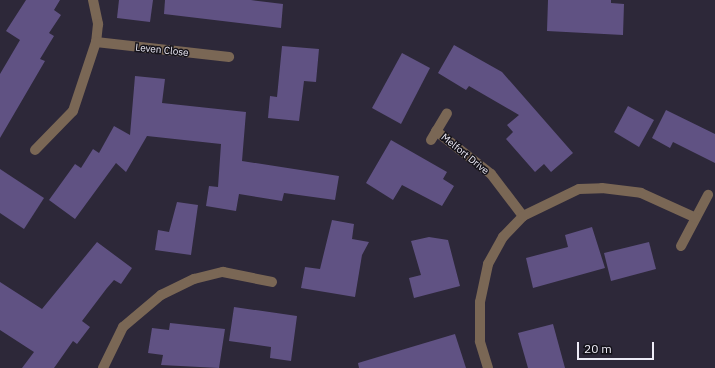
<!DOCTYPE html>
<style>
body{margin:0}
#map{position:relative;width:715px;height:368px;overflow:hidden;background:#2d2839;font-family:"IBM Plex Sans",sans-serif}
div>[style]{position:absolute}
.building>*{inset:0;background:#605283}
.minor>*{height:10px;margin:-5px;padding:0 5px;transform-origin:5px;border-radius:5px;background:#7a6755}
span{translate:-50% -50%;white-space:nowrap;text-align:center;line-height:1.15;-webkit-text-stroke:3px #14121a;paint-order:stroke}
.street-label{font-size:10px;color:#eeecf7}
.scale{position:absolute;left:577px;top:342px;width:77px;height:18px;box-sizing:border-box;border:2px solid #eeecf7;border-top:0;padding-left:5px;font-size:12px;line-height:14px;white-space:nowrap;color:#eeecf7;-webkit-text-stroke:3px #14121a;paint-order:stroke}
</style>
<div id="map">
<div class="building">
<i style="clip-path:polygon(26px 0,60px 0,54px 10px,61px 15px,49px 33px,54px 36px,40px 59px,45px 61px,0 138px,0 74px,20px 40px,6px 31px)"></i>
<i style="clip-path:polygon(119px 0,153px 0,150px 22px,117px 18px)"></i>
<i style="clip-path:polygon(165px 0,251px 0,283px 4px,281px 28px,164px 14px)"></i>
<i style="clip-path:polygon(548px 0,611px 0,611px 3px,624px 4px,623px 35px,547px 31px)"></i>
<i style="clip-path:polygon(454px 45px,502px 72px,573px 153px,551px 172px,544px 164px,535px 172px,506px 139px,513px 132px,507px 125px,519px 115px,469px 86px,466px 90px,438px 73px)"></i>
<i style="clip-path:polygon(282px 46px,319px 49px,316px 82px,304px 81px,299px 121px,268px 118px,270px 96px,277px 97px)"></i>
<i style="clip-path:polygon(402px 53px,430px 68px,401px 124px,372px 108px)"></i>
<i style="clip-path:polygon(135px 76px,165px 79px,162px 103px,246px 112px,242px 161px,339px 176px,335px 200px,284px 193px,282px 201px,239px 194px,236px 211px,206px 206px,209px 186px,218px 187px,221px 144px,147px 136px,126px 172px,116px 163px,75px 219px,49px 200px,75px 164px,81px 168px,93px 149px,99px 153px,114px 126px,130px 135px)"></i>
<i style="clip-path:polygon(628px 106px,654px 120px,639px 147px,614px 132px)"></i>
<i style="clip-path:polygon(666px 110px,715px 134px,715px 163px,673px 142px,670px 148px,652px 138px)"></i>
<i style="clip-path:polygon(391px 140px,447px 172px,443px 179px,454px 186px,442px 206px,402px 185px,393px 200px,366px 183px)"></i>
<i style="clip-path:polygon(0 169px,44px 198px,24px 229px,0 213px)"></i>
<i style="clip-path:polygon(177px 202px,198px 205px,191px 255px,155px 250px,158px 230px,169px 232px)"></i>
<i style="clip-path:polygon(332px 220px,354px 224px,352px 239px,369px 242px,362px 255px,355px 297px,301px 288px,305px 267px,320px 269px)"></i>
<i style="clip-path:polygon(592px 227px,605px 268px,533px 288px,526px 258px,568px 247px,565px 235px)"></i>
<i style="clip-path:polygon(429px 237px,448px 240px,460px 286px,414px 298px,409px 278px,421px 275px,411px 241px)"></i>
<i style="clip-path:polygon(97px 242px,132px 268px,121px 284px,114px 280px,107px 288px,82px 321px,90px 327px,77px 344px,73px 341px,54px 368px,22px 368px,34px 352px,0 330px,0 282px,42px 309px)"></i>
<i style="clip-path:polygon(649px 242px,656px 269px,611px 281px,604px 253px)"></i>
<i style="clip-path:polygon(234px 307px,297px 316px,291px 361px,270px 358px,271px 347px,229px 341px)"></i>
<i style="clip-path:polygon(170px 323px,225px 329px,219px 368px,161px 365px,163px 355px,148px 353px,152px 328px,169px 330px)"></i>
<i style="clip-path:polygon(553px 324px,565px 368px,528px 368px,518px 333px)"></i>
<i style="clip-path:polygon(455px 334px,466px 368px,359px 368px,358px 363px)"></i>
</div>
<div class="minor">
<i style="left:93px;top:0;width:25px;rotate:78deg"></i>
<i style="left:98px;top:24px;width:18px;rotate:96deg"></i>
<i style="left:96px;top:42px;width:134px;rotate:6.4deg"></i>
<i style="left:436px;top:131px;width:70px;rotate:38deg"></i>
<i style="left:491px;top:174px;width:53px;rotate:52.7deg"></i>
<i style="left:431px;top:140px;width:31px;rotate:-59deg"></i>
<i style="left:35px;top:150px;width:54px;rotate:-45.7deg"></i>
<i style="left:73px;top:111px;width:73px;rotate:-71.6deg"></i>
<i style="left:681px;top:246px;width:58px;rotate:-62.1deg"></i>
<i style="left:103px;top:368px;width:46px;rotate:-64deg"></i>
<i style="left:123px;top:327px;width:50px;rotate:-40.1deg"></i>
<i style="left:161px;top:295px;width:37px;rotate:-26deg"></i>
<i style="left:194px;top:279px;width:30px;rotate:-14deg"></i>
<i style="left:223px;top:272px;width:50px;rotate:11.5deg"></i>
<i style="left:488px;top:368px;width:28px;rotate:-107deg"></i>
<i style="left:480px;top:341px;width:39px;rotate:-90deg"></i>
<i style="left:480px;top:302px;width:39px;rotate:-78deg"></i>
<i style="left:488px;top:264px;width:31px;rotate:-61deg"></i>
<i style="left:503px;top:237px;width:29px;rotate:-46deg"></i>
<i style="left:523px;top:216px;width:62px;rotate:-25.7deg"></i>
<i style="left:579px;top:189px;width:23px;rotate:-2deg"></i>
<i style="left:602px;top:188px;width:39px;rotate:7deg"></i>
<i style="left:641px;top:193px;width:60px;rotate:24.4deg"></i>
</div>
<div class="street-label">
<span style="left:162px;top:50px;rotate:6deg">Leven Close</span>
<span style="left:465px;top:154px;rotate:39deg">Melfort Drive</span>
</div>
<div class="scale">20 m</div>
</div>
